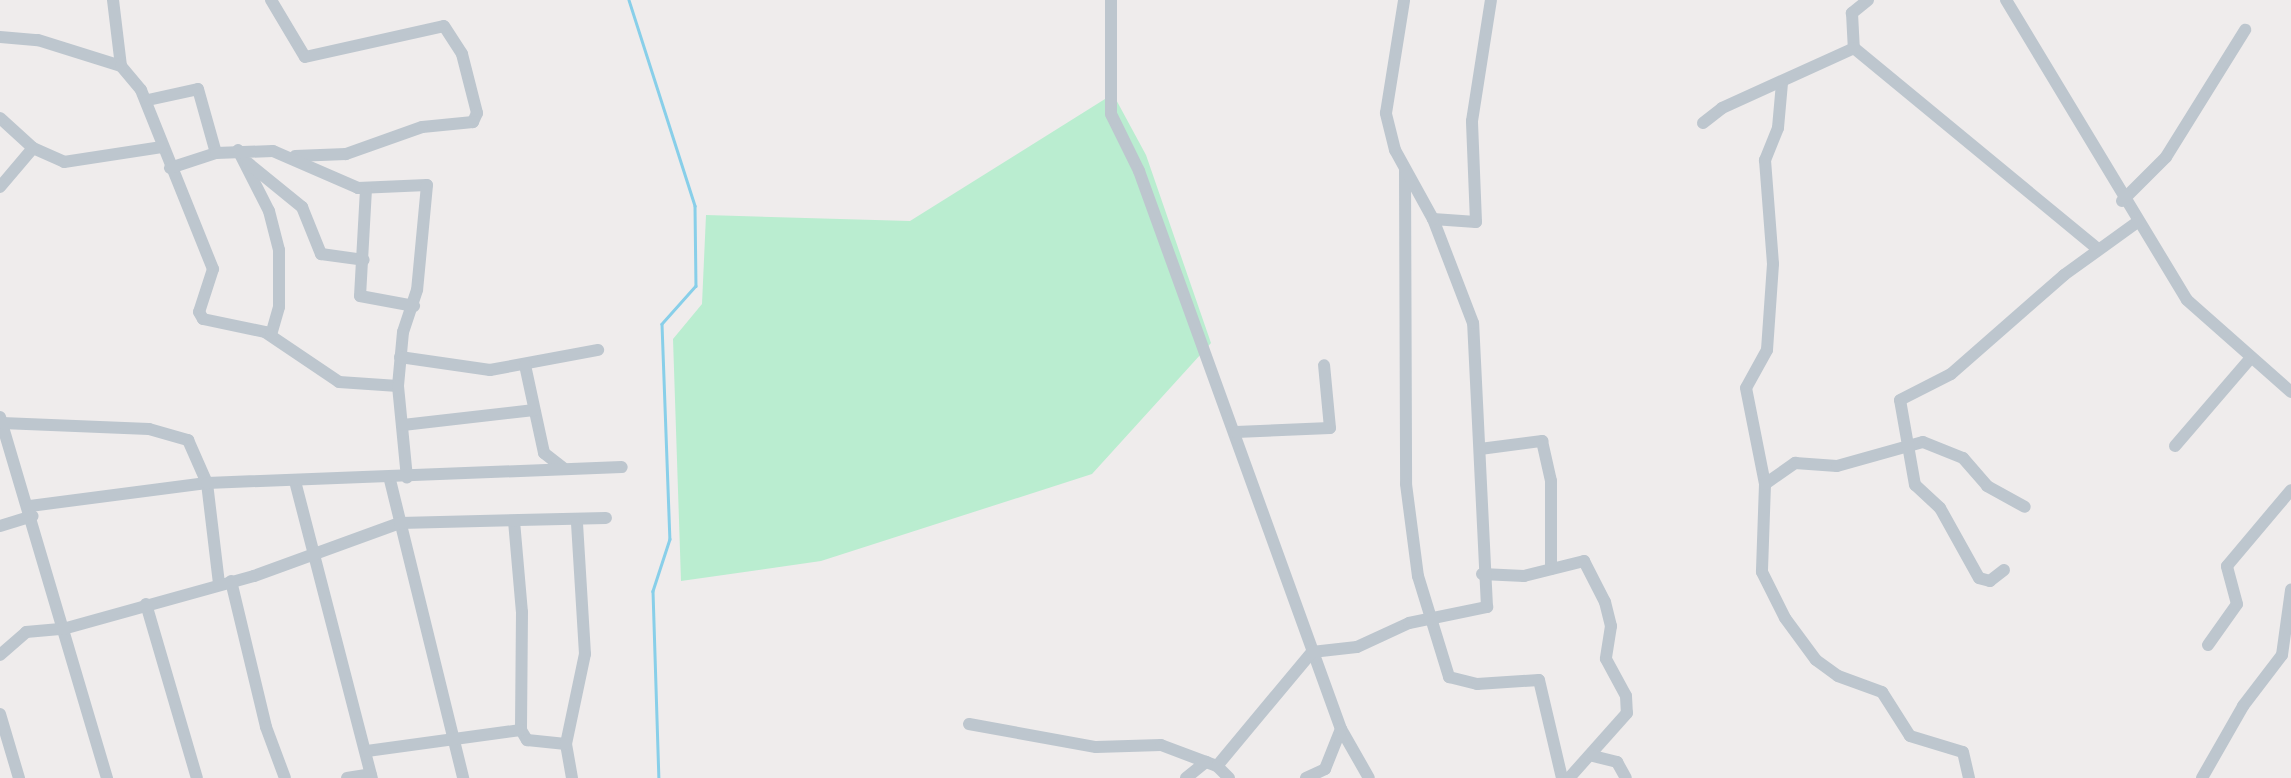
<!DOCTYPE html>
<style>
body{margin:0}
#map{position:relative;width:2291px;height:778px;overflow:hidden;background:#efecec;font-family:"Nunito Sans",sans-serif}
div>[style]{position:absolute}
.green>*{inset:0;background:#baedd0}
.stream>*{height:2.5px;margin:-1.25px;padding:0 1.25px;transform-origin:1.25px;border-radius:1.25px;background:#88cfe9}
.minor>*{height:12px;margin:-6px;padding:0 6px;transform-origin:6px;border-radius:6px;background:#bdc6ce}
span{translate:-50% -50%;white-space:nowrap;text-align:center;line-height:1.15;-webkit-text-stroke:5px #fff;paint-order:stroke}
</style>
<div id="map">
<div class="green">
<i style="clip-path:polygon(1113px 94px,1146px 155px,1211px 343px,1092px 474px,821px 561px,681px 581px,673px 339px,702px 304px,706px 215px,910px 221px)"></i>
</div>
<div class="stream">
<i style="left:629px;top:0;width:216px;rotate:72.2deg"></i>
<i style="left:695px;top:206px;width:80px;rotate:89.3deg"></i>
<i style="left:696px;top:286px;width:51px;rotate:131.8deg"></i>
<i style="left:662px;top:324px;width:215px;rotate:87.9deg"></i>
<i style="left:670px;top:539px;width:55px;rotate:108.1deg"></i>
<i style="left:653px;top:591px;width:187px;rotate:88.2deg"></i>
</div>
<div class="minor">
<i style="left:113px;top:0;width:66px;rotate:83.1deg"></i>
<i style="left:271px;top:0;width:66px;rotate:59.2deg"></i>
<i style="left:305px;top:57px;width:142px;rotate:-12.6deg"></i>
<i style="left:444px;top:26px;width:33px;rotate:57deg"></i>
<i style="left:462px;top:54px;width:61px;rotate:75.7deg"></i>
<i style="left:477px;top:113px;width:10px;rotate:114deg"></i>
<i style="left:473px;top:122px;width:51px;rotate:174.4deg"></i>
<i style="left:422px;top:127px;width:81px;rotate:160.4deg"></i>
<i style="left:346px;top:154px;width:51px;rotate:177.8deg"></i>
<i style="left:1111px;top:0;width:114px;rotate:90deg"></i>
<i style="left:1111px;top:114px;width:64px;rotate:63.8deg"></i>
<i style="left:1139px;top:171px;width:593px;rotate:70.1deg"></i>
<i style="left:1341px;top:729px;width:56px;rotate:60.3deg"></i>
<i style="left:1868px;top:0;width:21px;rotate:141deg"></i>
<i style="left:1852px;top:13px;width:35px;rotate:87deg"></i>
<i style="left:1854px;top:48px;width:316px;rotate:39.5deg"></i>
<i style="left:2006px;top:0;width:350px;rotate:58.9deg"></i>
<i style="left:2187px;top:300px;width:139px;rotate:41.5deg"></i>
<i style="left:0;top:37px;width:38px;rotate:5deg"></i>
<i style="left:38px;top:40px;width:87px;rotate:17.4deg"></i>
<i style="left:121px;top:66px;width:31px;rotate:50deg"></i>
<i style="left:141px;top:90px;width:193px;rotate:68.1deg"></i>
<i style="left:213px;top:269px;width:45px;rotate:108deg"></i>
<i style="left:199px;top:312px;width:8px;rotate:60deg"></i>
<i style="left:203px;top:319px;width:63px;rotate:11.8deg"></i>
<i style="left:265px;top:332px;width:89px;rotate:34deg"></i>
<i style="left:339px;top:382px;width:59px;rotate:3.9deg"></i>
<i style="left:1782px;top:83px;width:45px;rotate:95.1deg"></i>
<i style="left:1778px;top:128px;width:35px;rotate:112deg"></i>
<i style="left:1765px;top:160px;width:104px;rotate:85.6deg"></i>
<i style="left:1773px;top:264px;width:86px;rotate:94deg"></i>
<i style="left:1767px;top:350px;width:43px;rotate:118.9deg"></i>
<i style="left:1746px;top:388px;width:98px;rotate:78.8deg"></i>
<i style="left:1765px;top:484px;width:88px;rotate:92deg"></i>
<i style="left:1762px;top:572px;width:51px;rotate:63.4deg"></i>
<i style="left:1785px;top:618px;width:52px;rotate:53.6deg"></i>
<i style="left:1816px;top:660px;width:27px;rotate:36deg"></i>
<i style="left:1838px;top:676px;width:47px;rotate:20deg"></i>
<i style="left:1882px;top:692px;width:52px;rotate:57.5deg"></i>
<i style="left:1910px;top:736px;width:55px;rotate:16.8deg"></i>
<i style="left:1963px;top:752px;width:27px;rotate:77deg"></i>
<i style="left:148px;top:100px;width:51px;rotate:-12.4deg"></i>
<i style="left:198px;top:89px;width:66px;rotate:74.3deg"></i>
<i style="left:0;top:118px;width:45px;rotate:42.3deg"></i>
<i style="left:33px;top:148px;width:34px;rotate:24deg"></i>
<i style="left:64px;top:162px;width:99px;rotate:-8.7deg"></i>
<i style="left:1703px;top:123px;width:24px;rotate:-38deg"></i>
<i style="left:1722px;top:108px;width:145px;rotate:-24.4deg"></i>
<i style="left:238px;top:150px;width:68px;rotate:63.1deg"></i>
<i style="left:269px;top:211px;width:40px;rotate:75.6deg"></i>
<i style="left:279px;top:250px;width:57px;rotate:90deg"></i>
<i style="left:279px;top:307px;width:29px;rotate:106deg"></i>
<i style="left:248px;top:163px;width:70px;rotate:39.2deg"></i>
<i style="left:302px;top:207px;width:51px;rotate:68deg"></i>
<i style="left:321px;top:254px;width:43px;rotate:7.9deg"></i>
<i style="left:170px;top:168px;width:48px;rotate:-18.1deg"></i>
<i style="left:216px;top:153px;width:57px;rotate:-2deg"></i>
<i style="left:273px;top:151px;width:93px;rotate:23.5deg"></i>
<i style="left:358px;top:188px;width:69px;rotate:-2.5deg"></i>
<i style="left:427px;top:185px;width:105px;rotate:95.4deg"></i>
<i style="left:417px;top:290px;width:44px;rotate:108.4deg"></i>
<i style="left:403px;top:332px;width:54px;rotate:95.3deg"></i>
<i style="left:398px;top:386px;width:92px;rotate:84.4deg"></i>
<i style="left:1405px;top:170px;width:314px;rotate:89.8deg"></i>
<i style="left:1406px;top:484px;width:93px;rotate:82.6deg"></i>
<i style="left:1418px;top:576px;width:106px;rotate:72.9deg"></i>
<i style="left:1449px;top:677px;width:29px;rotate:14deg"></i>
<i style="left:1477px;top:684px;width:62px;rotate:-3.7deg"></i>
<i style="left:1539px;top:680px;width:101px;rotate:76.8deg"></i>
<i style="left:0;top:187px;width:51px;rotate:-49.8deg"></i>
<i style="left:366px;top:189px;width:107px;rotate:93.2deg"></i>
<i style="left:360px;top:296px;width:55px;rotate:10.5deg"></i>
<i style="left:2122px;top:201px;width:62px;rotate:-45deg"></i>
<i style="left:2166px;top:157px;width:150px;rotate:-58.1deg"></i>
<i style="left:1433px;top:219px;width:43px;rotate:4deg"></i>
<i style="left:1476px;top:222px;width:101px;rotate:-92.3deg"></i>
<i style="left:1472px;top:121px;width:122px;rotate:-81.1deg"></i>
<i style="left:400px;top:357px;width:91px;rotate:8.2deg"></i>
<i style="left:490px;top:370px;width:110px;rotate:-10.5deg"></i>
<i style="left:525px;top:365px;width:90px;rotate:77.8deg"></i>
<i style="left:544px;top:453px;width:24px;rotate:38deg"></i>
<i style="left:0;top:417px;width:377px;rotate:73.5deg"></i>
<i style="left:2px;top:423px;width:147px;rotate:2.3deg"></i>
<i style="left:149px;top:429px;width:41px;rotate:15.8deg"></i>
<i style="left:188px;top:440px;width:47px;rotate:66.2deg"></i>
<i style="left:207px;top:483px;width:102px;rotate:83.2deg"></i>
<i style="left:403px;top:425px;width:132px;rotate:-6.5deg"></i>
<i style="left:1236px;top:432px;width:94px;rotate:-2.4deg"></i>
<i style="left:1330px;top:428px;width:63px;rotate:-95.4deg"></i>
<i style="left:2175px;top:446px;width:113px;rotate:-49.3deg"></i>
<i style="left:1480px;top:449px;width:63px;rotate:-7.4deg"></i>
<i style="left:1542px;top:441px;width:41px;rotate:77.3deg"></i>
<i style="left:1551px;top:481px;width:88px;rotate:90deg"></i>
<i style="left:390px;top:480px;width:307px;rotate:76.2deg"></i>
<i style="left:1765px;top:484px;width:37px;rotate:-35deg"></i>
<i style="left:1795px;top:463px;width:42px;rotate:4.1deg"></i>
<i style="left:1837px;top:466px;width:89px;rotate:-15.6deg"></i>
<i style="left:1923px;top:442px;width:43px;rotate:21.8deg"></i>
<i style="left:1963px;top:458px;width:37px;rotate:49deg"></i>
<i style="left:1987px;top:486px;width:43px;rotate:28.9deg"></i>
<i style="left:296px;top:485px;width:303px;rotate:75.5deg"></i>
<i style="left:30px;top:506px;width:178px;rotate:-7.4deg"></i>
<i style="left:207px;top:483px;width:415px;rotate:-2.2deg"></i>
<i style="left:514px;top:521px;width:91px;rotate:85deg"></i>
<i style="left:522px;top:612px;width:118px;rotate:90.5deg"></i>
<i style="left:521px;top:730px;width:12px;rotate:59deg"></i>
<i style="left:527px;top:740px;width:39px;rotate:6deg"></i>
<i style="left:0;top:526px;width:34px;rotate:-17deg"></i>
<i style="left:2004px;top:570px;width:18px;rotate:142deg"></i>
<i style="left:1990px;top:581px;width:11px;rotate:-165deg"></i>
<i style="left:1979px;top:578px;width:80px;rotate:-119.1deg"></i>
<i style="left:1940px;top:508px;width:34px;rotate:-137deg"></i>
<i style="left:1915px;top:485px;width:86px;rotate:-100deg"></i>
<i style="left:1900px;top:400px;width:57px;rotate:-27deg"></i>
<i style="left:1951px;top:374px;width:150px;rotate:-41.2deg"></i>
<i style="left:2064px;top:275px;width:89px;rotate:-35.8deg"></i>
<i style="left:1482px;top:574px;width:42px;rotate:2.7deg"></i>
<i style="left:1524px;top:576px;width:62px;rotate:-14deg"></i>
<i style="left:1584px;top:561px;width:46px;rotate:62.9deg"></i>
<i style="left:1605px;top:602px;width:25px;rotate:76deg"></i>
<i style="left:1611px;top:626px;width:33px;rotate:99deg"></i>
<i style="left:1606px;top:659px;width:42px;rotate:61.6deg"></i>
<i style="left:1626px;top:696px;width:17px;rotate:87deg"></i>
<i style="left:1627px;top:713px;width:87px;rotate:131.7deg"></i>
<i style="left:231px;top:581px;width:150px;rotate:76.5deg"></i>
<i style="left:266px;top:727px;width:54px;rotate:69.6deg"></i>
<i style="left:146px;top:604px;width:181px;rotate:73.7deg"></i>
<i style="left:2208px;top:645px;width:50px;rotate:-54.7deg"></i>
<i style="left:2237px;top:604px;width:39px;rotate:-105deg"></i>
<i style="left:2227px;top:566px;width:99px;rotate:-49.9deg"></i>
<i style="left:0;top:655px;width:35px;rotate:-41deg"></i>
<i style="left:26px;top:632px;width:37px;rotate:-5deg"></i>
<i style="left:63px;top:629px;width:198px;rotate:-15.5deg"></i>
<i style="left:254px;top:576px;width:155px;rotate:-20deg"></i>
<i style="left:400px;top:523px;width:206px;rotate:-1.4deg"></i>
<i style="left:0;top:714px;width:67px;rotate:73.5deg"></i>
<i style="left:969px;top:724px;width:129px;rotate:10.3deg"></i>
<i style="left:1096px;top:747px;width:65px;rotate:-1.8deg"></i>
<i style="left:1161px;top:745px;width:60px;rotate:20.6deg"></i>
<i style="left:1217px;top:766px;width:17px;rotate:45deg"></i>
<i style="left:367px;top:751px;width:155px;rotate:-7.8deg"></i>
<i style="left:1593px;top:756px;width:25px;rotate:14deg"></i>
<i style="left:1617px;top:762px;width:18px;rotate:61deg"></i>
<i style="left:1217px;top:766px;width:148px;rotate:-50.2deg"></i>
<i style="left:1312px;top:652px;width:45px;rotate:-6.3deg"></i>
<i style="left:1357px;top:647px;width:57px;rotate:-24.8deg"></i>
<i style="left:1409px;top:623px;width:80px;rotate:-11.6deg"></i>
<i style="left:1487px;top:607px;width:284px;rotate:-92.8deg"></i>
<i style="left:1473px;top:323px;width:111px;rotate:-111deg"></i>
<i style="left:1433px;top:219px;width:79px;rotate:-118.8deg"></i>
<i style="left:1395px;top:150px;width:38px;rotate:-104deg"></i>
<i style="left:1386px;top:113px;width:114px;rotate:-80.9deg"></i>
<i style="left:347px;top:778px;width:24px;rotate:-9deg"></i>
<i style="left:572px;top:778px;width:35px;rotate:-100deg"></i>
<i style="left:566px;top:744px;width:92px;rotate:-78.1deg"></i>
<i style="left:585px;top:654px;width:132px;rotate:-93.5deg"></i>
<i style="left:1186px;top:778px;width:26px;rotate:-39deg"></i>
<i style="left:1306px;top:778px;width:21px;rotate:-25deg"></i>
<i style="left:1325px;top:769px;width:43px;rotate:-68.2deg"></i>
<i style="left:2202px;top:778px;width:83px;rotate:-60.3deg"></i>
<i style="left:2243px;top:706px;width:64px;rotate:-52.6deg"></i>
<i style="left:2282px;top:655px;width:66px;rotate:-82.1deg"></i>
</div>
</div>
